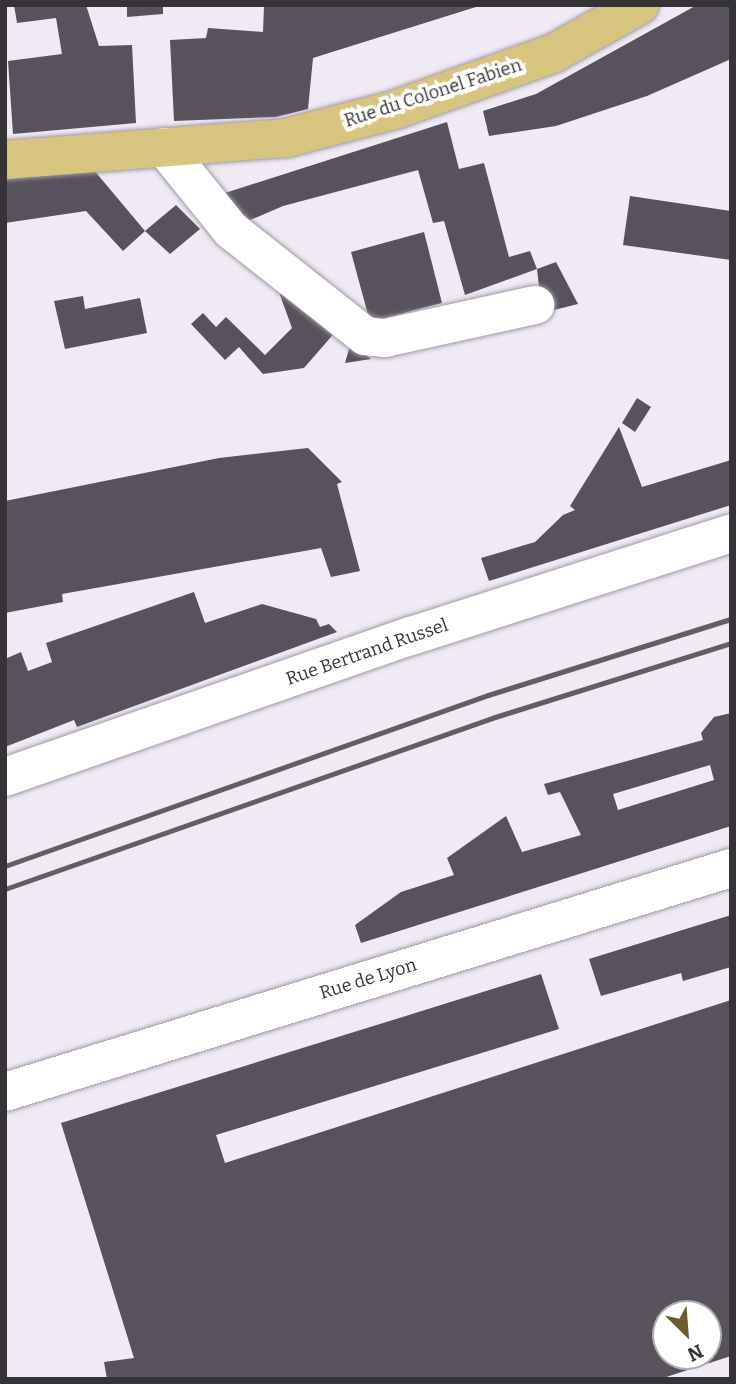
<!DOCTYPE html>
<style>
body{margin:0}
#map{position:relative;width:736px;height:1384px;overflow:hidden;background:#f0eaf5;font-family:Bitter,serif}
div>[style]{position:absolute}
.building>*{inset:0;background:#58525c}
.roads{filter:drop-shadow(0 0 2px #9f99a4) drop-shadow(0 0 2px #9f99a4)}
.minor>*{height:38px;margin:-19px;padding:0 19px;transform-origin:19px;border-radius:19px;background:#fff}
.major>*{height:38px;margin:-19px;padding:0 19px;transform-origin:19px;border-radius:19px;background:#d7c47e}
.rail>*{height:5px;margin:-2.5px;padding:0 2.5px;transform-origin:2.5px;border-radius:2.5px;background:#615e64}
span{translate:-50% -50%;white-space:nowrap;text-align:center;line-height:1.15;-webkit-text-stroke:7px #fff;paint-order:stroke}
.street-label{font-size:18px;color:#353337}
.frame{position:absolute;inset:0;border:7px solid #353337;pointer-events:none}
.north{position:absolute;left:652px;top:1300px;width:70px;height:70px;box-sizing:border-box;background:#fff;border:2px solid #aeadaf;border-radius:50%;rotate:155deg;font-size:19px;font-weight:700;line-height:28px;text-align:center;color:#353337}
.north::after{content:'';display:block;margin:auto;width:24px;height:32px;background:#6c5d2a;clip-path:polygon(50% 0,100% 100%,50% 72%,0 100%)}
</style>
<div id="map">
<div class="building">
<i style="clip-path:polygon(14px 5px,86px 5px,99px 46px,132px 45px,136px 123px,13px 134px,8px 61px,62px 54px,56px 18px,17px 23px)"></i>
<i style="clip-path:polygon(127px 5px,163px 5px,163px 14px,127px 17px)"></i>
<i style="clip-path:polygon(264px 5px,478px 5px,479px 6px,313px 58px,308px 109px,276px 117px,174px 121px,170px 40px,206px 38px,208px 28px,263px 32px)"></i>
<i style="clip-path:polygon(697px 5px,731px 5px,731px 59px,647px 96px,556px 126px,489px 136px,483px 111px,536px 94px)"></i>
<i style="clip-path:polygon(447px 122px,459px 169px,484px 163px,509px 257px,530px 251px,537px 269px,465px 295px,444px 221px,433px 223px,418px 170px,283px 206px,248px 221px,225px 193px)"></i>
<i style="clip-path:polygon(93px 169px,145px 231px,123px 251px,86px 211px,5px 223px,5px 179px)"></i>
<i style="clip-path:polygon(630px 196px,731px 211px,731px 260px,623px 245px)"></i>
<i style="clip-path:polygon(176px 205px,200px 229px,170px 254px,145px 231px)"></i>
<i style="clip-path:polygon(424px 232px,442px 303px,370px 322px,351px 252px)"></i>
<i style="clip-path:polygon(556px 262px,578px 304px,542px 313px,537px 269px)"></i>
<i style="clip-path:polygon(286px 288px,337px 330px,304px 368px,263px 374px,239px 347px,225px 360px,191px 324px,203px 313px,216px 327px,226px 317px,265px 355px,292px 328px,280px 295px)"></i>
<i style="clip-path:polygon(83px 296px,85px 309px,140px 298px,147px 333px,65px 349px,54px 301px)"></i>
<i style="clip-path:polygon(351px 342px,371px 359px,345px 363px)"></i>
<i style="clip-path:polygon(637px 398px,651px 407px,635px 432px,622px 423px)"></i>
<i style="clip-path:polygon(619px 427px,642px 487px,731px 460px,731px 505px,489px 581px,481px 558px,535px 542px,563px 515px,575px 510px,570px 506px)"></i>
<i style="clip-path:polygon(308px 448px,342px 482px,337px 484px,360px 571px,331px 577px,321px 548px,62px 594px,63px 602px,5px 613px,5px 501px,219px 458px)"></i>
<i style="clip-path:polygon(194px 592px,205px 623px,262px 604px,316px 619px,320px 627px,329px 624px,337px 632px,77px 727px,74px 720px,5px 747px,5px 659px,21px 652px,28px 671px,52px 662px,46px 643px)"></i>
<i style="clip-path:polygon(evenodd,731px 713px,731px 826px,361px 943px,355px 925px,401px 892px,454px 875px,447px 858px,506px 816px,522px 852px,581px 835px,560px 792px,548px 795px,544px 784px,703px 740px,701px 733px,714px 717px,731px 713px,710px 765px,714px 780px,618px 810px,613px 794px,710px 765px)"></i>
<i style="clip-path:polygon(731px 915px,731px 967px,683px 981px,681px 973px,601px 996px,589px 959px)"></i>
<i style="clip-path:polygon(evenodd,541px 974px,559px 1029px,216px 1135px,225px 1163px,731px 1000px,731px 1356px,660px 1379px,107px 1379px,104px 1362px,134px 1358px,61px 1123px,541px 974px,666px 1314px,708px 1314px,708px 1356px,666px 1356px,666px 1314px)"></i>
</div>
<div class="roads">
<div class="minor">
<i style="left:164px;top:147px;width:107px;rotate:51.1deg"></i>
<i style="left:231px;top:230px;width:171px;rotate:38.3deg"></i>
<i style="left:365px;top:336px;width:20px;rotate:6deg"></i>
<i style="left:385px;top:338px;width:154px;rotate:-12.4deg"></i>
<i style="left:5px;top:777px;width:430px;rotate:-19.2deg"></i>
<i style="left:411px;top:636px;width:336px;rotate:-17.8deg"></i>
<i style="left:5px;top:1092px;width:760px;rotate:-17.15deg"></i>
</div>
<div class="major">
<i style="left:5px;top:160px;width:282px;rotate:-4.5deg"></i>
<i style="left:286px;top:138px;width:115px;rotate:-14.6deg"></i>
<i style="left:397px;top:109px;width:167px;rotate:-19.6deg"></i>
<i style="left:554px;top:53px;width:98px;rotate:-29.2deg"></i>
</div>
</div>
<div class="rail">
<i style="left:5px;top:866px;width:512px;rotate:-19.5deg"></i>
<i style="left:488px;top:695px;width:255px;rotate:-17.4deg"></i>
<i style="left:5px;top:889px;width:519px;rotate:-19.34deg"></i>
<i style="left:495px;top:717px;width:247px;rotate:-17.4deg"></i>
</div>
<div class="street-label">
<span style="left:433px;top:93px;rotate:-18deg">Rue du Colonel Fabien</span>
<span style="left:367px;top:652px;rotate:-19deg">Rue Bertrand Russel</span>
<span style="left:368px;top:979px;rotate:-17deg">Rue de Lyon</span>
</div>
<div class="frame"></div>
<div class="north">N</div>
</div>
